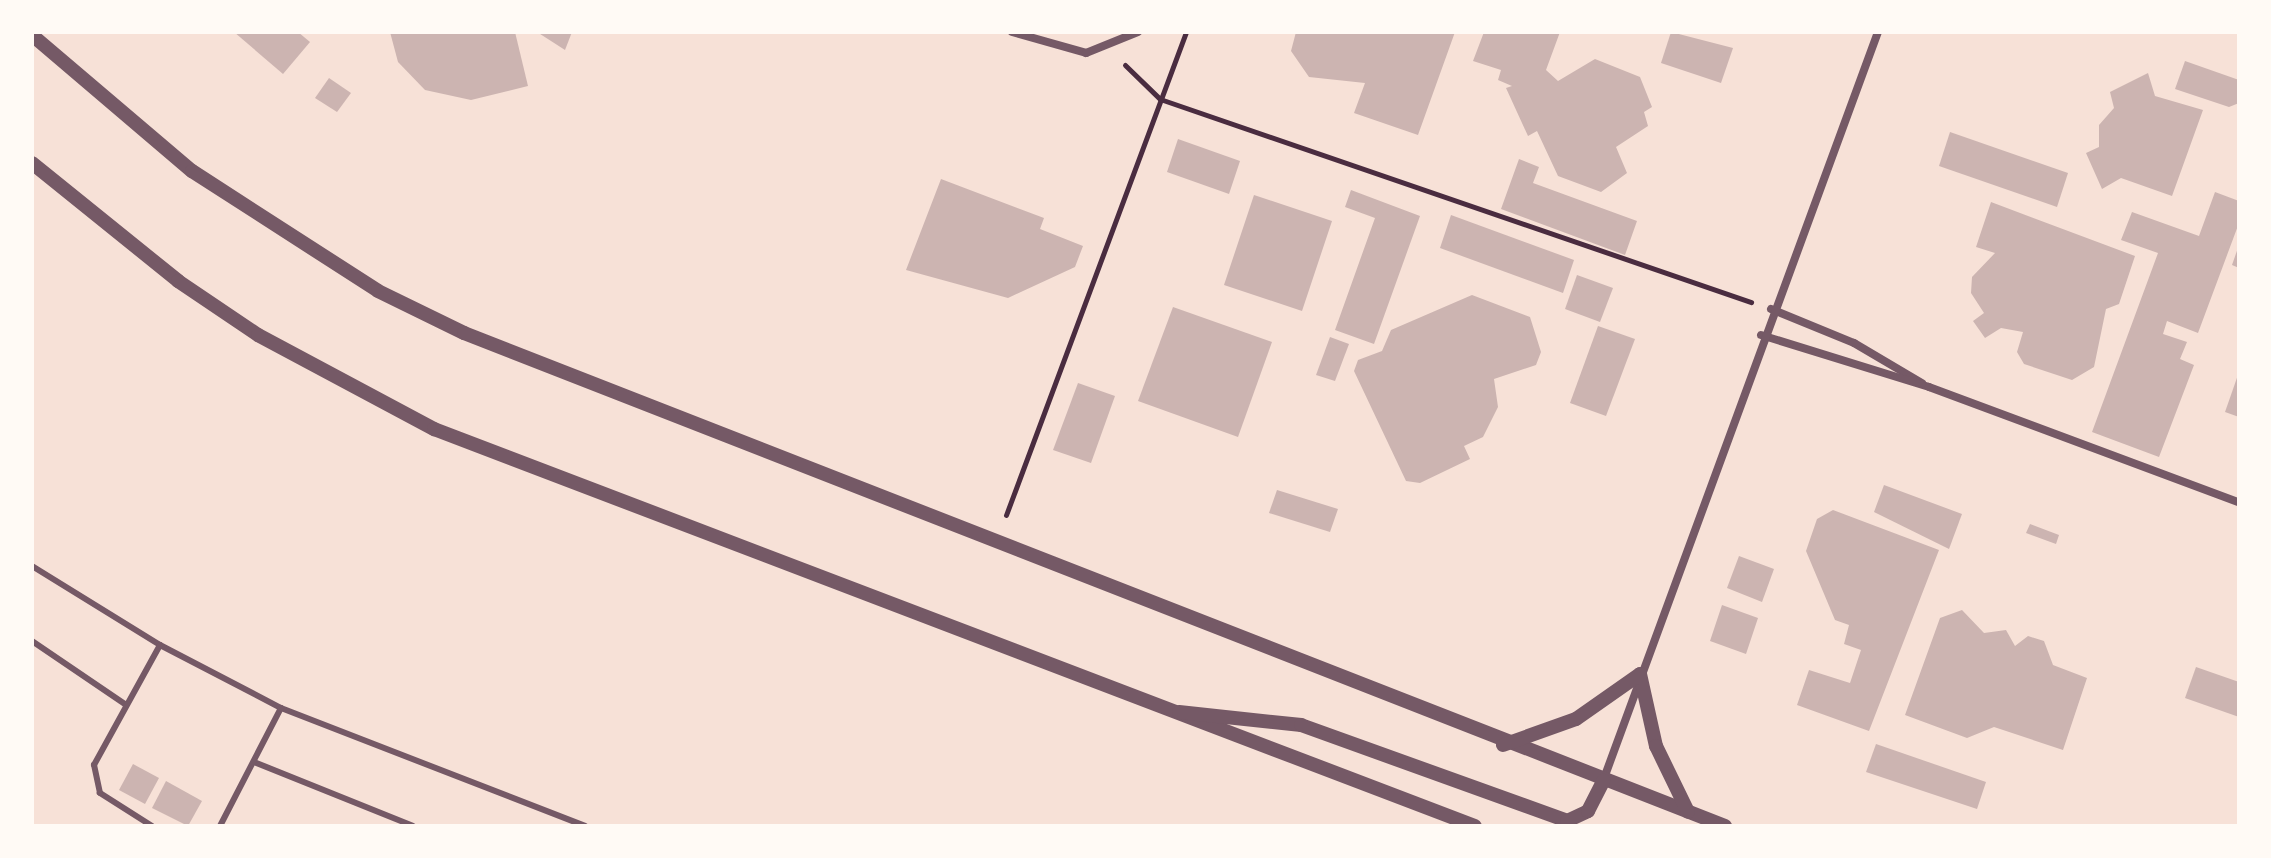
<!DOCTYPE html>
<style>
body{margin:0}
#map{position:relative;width:2271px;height:858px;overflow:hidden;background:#f7e1d7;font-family:"Space Grotesk",sans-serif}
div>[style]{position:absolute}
.building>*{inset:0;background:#ccb4b1}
.path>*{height:5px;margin:-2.5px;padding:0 2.5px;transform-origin:2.5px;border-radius:2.5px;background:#4a2c40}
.service>*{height:6px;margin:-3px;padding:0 3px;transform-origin:3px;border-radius:3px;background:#755966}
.minor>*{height:8px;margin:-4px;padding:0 4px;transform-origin:4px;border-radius:4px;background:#755966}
.tertiary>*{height:14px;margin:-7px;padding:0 7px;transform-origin:7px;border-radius:7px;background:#755966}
span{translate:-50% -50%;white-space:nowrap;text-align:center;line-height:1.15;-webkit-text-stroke:6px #fffaf5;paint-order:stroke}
.frame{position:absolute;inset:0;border:34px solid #fffaf5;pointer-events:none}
</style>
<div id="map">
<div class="building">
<i style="clip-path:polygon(234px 32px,298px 32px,310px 42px,283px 74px)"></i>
<i style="clip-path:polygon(390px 32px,515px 32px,528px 86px,471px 100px,425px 90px,398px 62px)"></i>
<i style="clip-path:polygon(537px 32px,572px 32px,565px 50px)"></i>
<i style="clip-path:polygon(1296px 32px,1455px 32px,1418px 135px,1354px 113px,1365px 83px,1309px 77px,1291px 51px)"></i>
<i style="clip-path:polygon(1484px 32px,1560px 32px,1546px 70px,1558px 81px,1595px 59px,1640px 77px,1652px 107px,1644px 112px,1648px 126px,1616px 147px,1627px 173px,1601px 192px,1558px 176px,1537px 131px,1528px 136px,1506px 88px,1512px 86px,1498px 80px,1501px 70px,1473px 61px)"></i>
<i style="clip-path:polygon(1671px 32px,1733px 48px,1721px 83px,1661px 63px)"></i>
<i style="clip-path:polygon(2185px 61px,2239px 80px,2239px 103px,2229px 107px,2175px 89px)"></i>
<i style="clip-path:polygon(2148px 73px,2155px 96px,2203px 110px,2172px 196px,2121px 178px,2102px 189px,2086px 153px,2099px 147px,2099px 125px,2114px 108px,2110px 92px)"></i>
<i style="clip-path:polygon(329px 78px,351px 93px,337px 112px,315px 98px)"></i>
<i style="clip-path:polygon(1950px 132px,2068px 173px,2057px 207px,1939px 166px)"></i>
<i style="clip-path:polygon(1178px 139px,1240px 161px,1229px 194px,1167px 172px)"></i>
<i style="clip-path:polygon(1519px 159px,1539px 167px,1533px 183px,1637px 221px,1625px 255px,1501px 209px)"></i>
<i style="clip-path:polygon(941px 179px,1044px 218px,1040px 229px,1083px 246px,1075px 267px,1008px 298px,906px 270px)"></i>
<i style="clip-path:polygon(1351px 190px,1420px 216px,1374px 344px,1335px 330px,1375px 218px,1345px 207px)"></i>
<i style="clip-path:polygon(2215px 192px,2239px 201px,2239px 223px,2198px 333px,2167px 321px,2163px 334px,2187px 342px,2180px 359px,2194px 365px,2159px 457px,2092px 432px,2158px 253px,2121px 240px,2132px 212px,2199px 236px)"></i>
<i style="clip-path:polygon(1254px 195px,1332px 221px,1302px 311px,1224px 285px)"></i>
<i style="clip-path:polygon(1991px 202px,2135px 256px,2119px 304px,2106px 309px,2094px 367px,2072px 380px,2024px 364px,2017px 352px,2023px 332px,2001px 328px,1985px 338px,1973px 321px,1984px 313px,1971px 293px,1972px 277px,1995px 253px,1976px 247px)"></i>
<i style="clip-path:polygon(1451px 215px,1574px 260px,1563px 293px,1440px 248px)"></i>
<i style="clip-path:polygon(2239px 245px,2239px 268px,2232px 265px)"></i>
<i style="clip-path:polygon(1577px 275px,1613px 288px,1600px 322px,1565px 309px)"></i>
<i style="clip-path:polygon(1472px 295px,1530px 317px,1541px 352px,1536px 365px,1494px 379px,1498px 407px,1483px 437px,1464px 446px,1470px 459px,1420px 483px,1406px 481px,1354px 371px,1358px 360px,1382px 351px,1391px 330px)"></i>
<i style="clip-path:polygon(1173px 307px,1272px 342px,1238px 437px,1138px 401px)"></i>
<i style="clip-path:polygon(1598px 326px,1635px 339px,1606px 416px,1570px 403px)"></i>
<i style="clip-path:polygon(1330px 337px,1349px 344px,1335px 381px,1316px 375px)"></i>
<i style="clip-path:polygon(2239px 372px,2239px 417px,2225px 412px)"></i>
<i style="clip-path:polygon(1078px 383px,1115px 396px,1091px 463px,1053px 450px)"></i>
<i style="clip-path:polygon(1884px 485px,1962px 514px,1949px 549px,1874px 512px)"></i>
<i style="clip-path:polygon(1277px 490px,1338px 509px,1330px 532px,1269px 513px)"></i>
<i style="clip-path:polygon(1833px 510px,1939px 550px,1869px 731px,1797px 705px,1809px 670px,1850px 683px,1861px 650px,1844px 644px,1849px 625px,1835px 620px,1806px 551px,1817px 519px)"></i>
<i style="clip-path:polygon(2030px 524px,2059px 535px,2056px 544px,2026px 533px)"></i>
<i style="clip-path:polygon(1739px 556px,1774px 569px,1762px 602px,1727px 588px)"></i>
<i style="clip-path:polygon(1722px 605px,1758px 618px,1746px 654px,1710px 641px)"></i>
<i style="clip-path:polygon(1962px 610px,1984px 633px,2006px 630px,2015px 646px,2028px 636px,2044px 641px,2053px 665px,2087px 678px,2063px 750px,1994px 727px,1967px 738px,1905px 715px,1940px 618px)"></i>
<i style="clip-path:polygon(2196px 667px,2239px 682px,2239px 717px,2185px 698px)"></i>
<i style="clip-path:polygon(1876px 744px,1986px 782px,1977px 809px,1866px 772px)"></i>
<i style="clip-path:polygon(133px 764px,159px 778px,145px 804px,119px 790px)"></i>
<i style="clip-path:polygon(166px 781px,202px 801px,188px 826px,152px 808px)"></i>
</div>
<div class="path">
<i style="left:1125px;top:65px;width:49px;rotate:44.2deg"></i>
<i style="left:1160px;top:99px;width:625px;rotate:18.96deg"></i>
<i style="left:1006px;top:515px;width:515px;rotate:-69.56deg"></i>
</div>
<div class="service">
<i style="left:32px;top:566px;width:150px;rotate:31.7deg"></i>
<i style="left:160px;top:645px;width:136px;rotate:27.5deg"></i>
<i style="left:281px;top:708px;width:326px;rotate:21.2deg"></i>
<i style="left:32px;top:641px;width:114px;rotate:34.2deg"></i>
<i style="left:254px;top:762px;width:171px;rotate:21.9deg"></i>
<i style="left:152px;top:826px;width:62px;rotate:-147.6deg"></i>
<i style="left:100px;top:793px;width:29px;rotate:-102deg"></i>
<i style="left:94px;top:765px;width:137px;rotate:-61.2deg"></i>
<i style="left:220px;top:826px;width:133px;rotate:-62.7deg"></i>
</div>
<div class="minor">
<i style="left:1012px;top:32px;width:77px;rotate:15.8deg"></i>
<i style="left:1086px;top:53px;width:56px;rotate:-22deg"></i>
<i style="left:1771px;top:309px;width:90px;rotate:22.3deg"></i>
<i style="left:1854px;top:343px;width:79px;rotate:30.5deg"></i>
<i style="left:1761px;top:335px;width:176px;rotate:17.2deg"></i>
<i style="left:1929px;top:387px;width:331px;rotate:20.4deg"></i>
<i style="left:1603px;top:781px;width:798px;rotate:-69.84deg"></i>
</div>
<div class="tertiary">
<i style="left:32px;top:35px;width:210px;rotate:40.4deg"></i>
<i style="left:192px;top:171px;width:221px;rotate:32.8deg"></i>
<i style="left:378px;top:291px;width:96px;rotate:26deg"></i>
<i style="left:464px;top:333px;width:1354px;rotate:21.35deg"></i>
<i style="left:32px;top:163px;width:188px;rotate:38.9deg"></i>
<i style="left:178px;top:281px;width:97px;rotate:34deg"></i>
<i style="left:258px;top:335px;width:200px;rotate:28.1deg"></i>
<i style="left:434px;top:429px;width:1114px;rotate:20.88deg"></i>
<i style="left:1640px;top:674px;width:74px;rotate:77.5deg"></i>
<i style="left:1656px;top:746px;width:73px;rotate:64.1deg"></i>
<i style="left:1179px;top:712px;width:123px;rotate:6.1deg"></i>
<i style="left:1301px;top:725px;width:283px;rotate:19.8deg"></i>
<i style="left:1567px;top:821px;width:23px;rotate:-25deg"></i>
<i style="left:1588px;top:811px;width:34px;rotate:-63deg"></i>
<i style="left:1503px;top:745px;width:77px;rotate:-19.6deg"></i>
<i style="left:1576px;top:719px;width:78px;rotate:-35.1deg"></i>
</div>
<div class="frame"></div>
</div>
